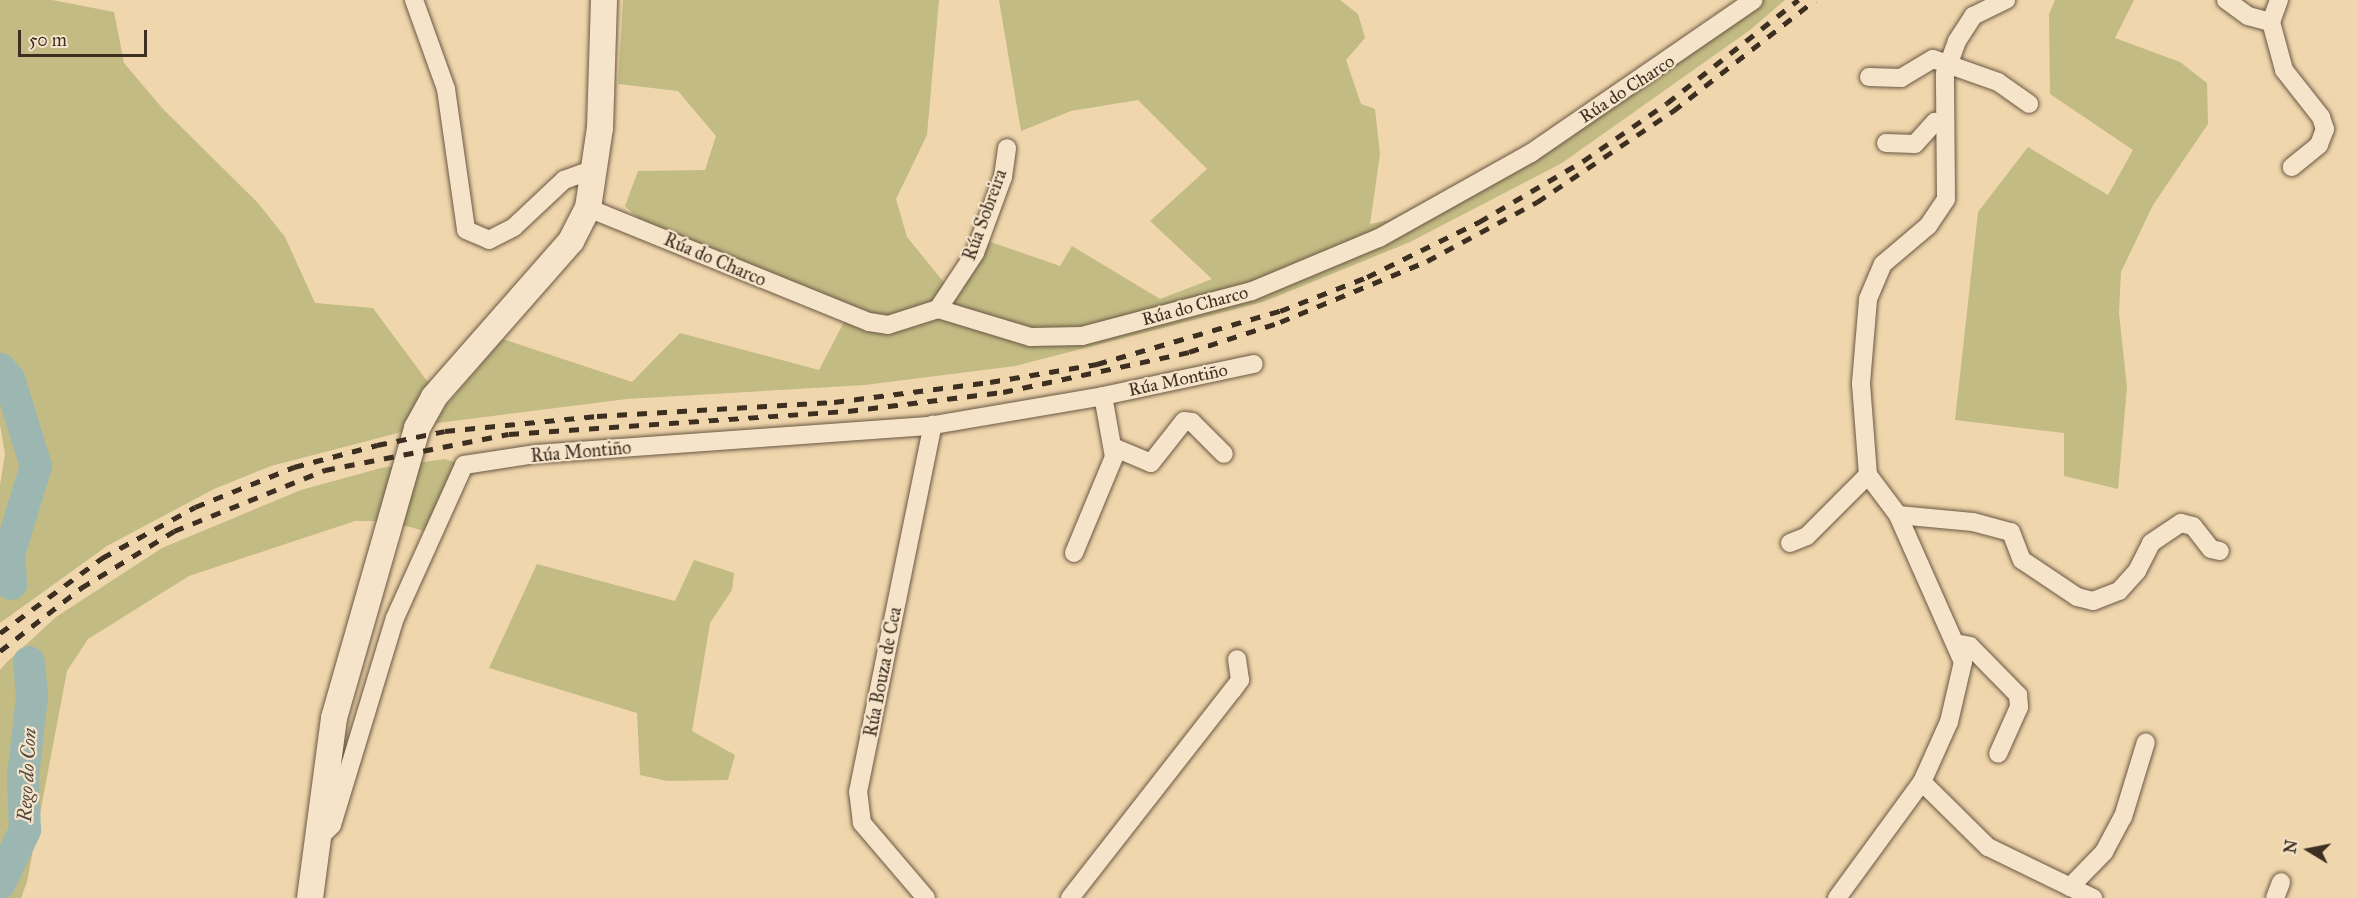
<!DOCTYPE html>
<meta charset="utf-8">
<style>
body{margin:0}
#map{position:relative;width:2357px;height:898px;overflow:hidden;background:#f0d6ac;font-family:"IM FELL Great Primer",serif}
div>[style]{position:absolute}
.green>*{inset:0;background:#c2bb84}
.river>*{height:32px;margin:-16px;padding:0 16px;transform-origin:16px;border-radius:16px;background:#9cb7b1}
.roads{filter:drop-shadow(0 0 2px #695844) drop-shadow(0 0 2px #695844)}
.street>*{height:18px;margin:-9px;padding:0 9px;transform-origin:9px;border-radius:9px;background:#f5e4c9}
.secondary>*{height:26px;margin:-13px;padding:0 13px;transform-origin:13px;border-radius:13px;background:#f5e4c9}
.rail>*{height:4.5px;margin-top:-2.25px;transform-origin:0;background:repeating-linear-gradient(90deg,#3c2e21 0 10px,transparent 0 20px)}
span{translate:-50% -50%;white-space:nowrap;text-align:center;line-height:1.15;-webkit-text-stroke:4.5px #f5e4c9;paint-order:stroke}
.street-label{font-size:18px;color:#3c2e21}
.water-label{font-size:20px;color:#4f493e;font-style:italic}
.north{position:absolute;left:2279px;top:820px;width:60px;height:60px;-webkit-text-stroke:4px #f5e4c9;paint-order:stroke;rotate:280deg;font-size:16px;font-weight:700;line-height:24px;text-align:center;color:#3c2e21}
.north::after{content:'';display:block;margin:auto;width:21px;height:27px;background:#3c2e21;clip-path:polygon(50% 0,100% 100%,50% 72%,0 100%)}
.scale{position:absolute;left:18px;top:30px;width:129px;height:27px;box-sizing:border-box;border:3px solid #3c2e21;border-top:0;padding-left:8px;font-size:18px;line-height:21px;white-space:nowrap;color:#3c2e21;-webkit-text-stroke:4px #f5e4c9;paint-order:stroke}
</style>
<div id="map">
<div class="green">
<i style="clip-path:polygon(0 0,52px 0,114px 12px,124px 63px,163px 109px,258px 203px,285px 237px,315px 303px,373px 308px,427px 381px,447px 383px,417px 428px,271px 466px,214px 489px,107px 546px,0 623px,0 485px,5px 454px,0 425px)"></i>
<i style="clip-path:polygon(623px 0,939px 0,927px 135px,896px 199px,907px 237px,951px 291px,967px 265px,991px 242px,1060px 266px,1072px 246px,1160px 299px,1212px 279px,1150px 221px,1207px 169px,1138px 100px,1071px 111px,1021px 131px,999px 0,1340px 0,1358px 14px,1365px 38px,1346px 60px,1361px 104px,1375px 109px,1380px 154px,1370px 224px,1390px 220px,1617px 96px,1751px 0,1785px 0,1750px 30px,1562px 163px,1410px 242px,1263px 302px,1015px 366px,865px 385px,627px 399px,430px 424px,503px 339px,632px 382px,680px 333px,819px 370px,847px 316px,659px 237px,625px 206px,638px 171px,705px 170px,716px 136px,678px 91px,618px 84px)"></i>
<i style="clip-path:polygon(2055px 0,2134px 0,2115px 38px,2180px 62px,2207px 83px,2208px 124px,2153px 205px,2121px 272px,2119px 313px,2127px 387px,2118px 489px,2064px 476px,2064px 433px,1955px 420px,1978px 212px,2028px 147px,2108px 195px,2133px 150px,2050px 94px,2049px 14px)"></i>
<i style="clip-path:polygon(445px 459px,464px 465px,432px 533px,387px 521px,355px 521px,189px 576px,88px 639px,67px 671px,27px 882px,21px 898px,0 898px,0 670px,6px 663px,56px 617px,162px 548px,301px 490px,381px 468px)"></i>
<i style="clip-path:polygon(694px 560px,734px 573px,732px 590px,710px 623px,692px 731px,735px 755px,728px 780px,667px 781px,640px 775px,637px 713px,489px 668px,537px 564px,675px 601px)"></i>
</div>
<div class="river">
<i style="left:0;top:369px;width:13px;rotate:48deg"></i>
<i style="left:9px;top:379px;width:91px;rotate:72.8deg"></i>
<i style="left:36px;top:466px;width:92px;rotate:107.1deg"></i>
<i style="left:9px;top:554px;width:30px;rotate:86deg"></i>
<i style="left:0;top:883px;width:59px;rotate:-64.7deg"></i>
<i style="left:25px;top:830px;width:53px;rotate:-92.2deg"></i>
<i style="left:23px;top:777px;width:81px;rotate:-83.6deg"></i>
<i style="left:32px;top:697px;width:35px;rotate:-95deg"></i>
</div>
<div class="roads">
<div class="street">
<i style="left:414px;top:0;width:95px;rotate:70.2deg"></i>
<i style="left:446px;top:89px;width:142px;rotate:81.9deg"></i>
<i style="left:466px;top:230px;width:25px;rotate:23deg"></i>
<i style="left:489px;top:240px;width:28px;rotate:-27deg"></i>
<i style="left:514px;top:227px;width:69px;rotate:-43.2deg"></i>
<i style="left:564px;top:180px;width:33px;rotate:-20deg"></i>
<i style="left:2226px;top:0;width:27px;rotate:36deg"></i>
<i style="left:2248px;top:16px;width:24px;rotate:15deg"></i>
<i style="left:2279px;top:0;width:23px;rotate:110deg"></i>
<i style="left:2271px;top:22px;width:50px;rotate:74.8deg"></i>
<i style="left:2284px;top:70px;width:60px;rotate:51.8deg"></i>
<i style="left:2321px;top:117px;width:13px;rotate:72deg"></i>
<i style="left:2325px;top:129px;width:17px;rotate:111deg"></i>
<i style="left:2319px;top:145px;width:35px;rotate:141deg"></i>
<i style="left:1869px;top:77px;width:32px;rotate:2deg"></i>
<i style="left:1901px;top:78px;width:37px;rotate:-31deg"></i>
<i style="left:1933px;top:59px;width:69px;rotate:19.5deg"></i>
<i style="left:1998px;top:82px;width:38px;rotate:35deg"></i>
<i style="left:1886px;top:143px;width:29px;rotate:2deg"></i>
<i style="left:1915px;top:144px;width:30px;rotate:-48deg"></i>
<i style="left:1935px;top:122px;width:10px;rotate:6deg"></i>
<i style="left:588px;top:208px;width:303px;rotate:22.1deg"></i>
<i style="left:869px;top:322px;width:19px;rotate:9deg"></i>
<i style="left:888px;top:325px;width:52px;rotate:-17.7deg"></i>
<i style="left:938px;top:309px;width:97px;rotate:16.8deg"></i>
<i style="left:1031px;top:337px;width:51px;rotate:-1.1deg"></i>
<i style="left:1082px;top:336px;width:176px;rotate:-14.8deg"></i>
<i style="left:1252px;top:291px;width:138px;rotate:-22.7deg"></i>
<i style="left:1379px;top:238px;width:174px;rotate:-29.2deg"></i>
<i style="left:1531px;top:153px;width:270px;rotate:-34.5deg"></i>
<i style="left:938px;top:309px;width:67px;rotate:-56.5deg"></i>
<i style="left:975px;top:253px;width:81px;rotate:-69.8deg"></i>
<i style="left:1003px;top:177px;width:29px;rotate:-82deg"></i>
<i style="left:1113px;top:447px;width:41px;rotate:22.8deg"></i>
<i style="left:1151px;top:463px;width:53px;rotate:-51.8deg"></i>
<i style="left:1184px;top:421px;width:8px;rotate:7deg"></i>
<i style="left:1192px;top:422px;width:45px;rotate:45deg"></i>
<i style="left:1898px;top:515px;width:75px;rotate:5.3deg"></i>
<i style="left:1973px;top:522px;width:39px;rotate:15deg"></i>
<i style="left:2011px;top:532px;width:30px;rotate:69deg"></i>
<i style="left:2022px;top:560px;width:66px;rotate:33.9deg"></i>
<i style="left:2077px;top:597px;width:16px;rotate:14deg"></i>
<i style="left:2093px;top:601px;width:28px;rotate:-21deg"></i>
<i style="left:2119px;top:591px;width:27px;rotate:-48deg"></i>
<i style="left:2137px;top:571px;width:31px;rotate:-63deg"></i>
<i style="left:2151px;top:543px;width:36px;rotate:-34deg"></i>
<i style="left:2181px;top:523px;width:12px;rotate:14deg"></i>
<i style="left:2193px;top:526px;width:29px;rotate:52deg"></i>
<i style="left:2211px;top:549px;width:9px;rotate:13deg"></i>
<i style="left:1790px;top:543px;width:18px;rotate:-22deg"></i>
<i style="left:1807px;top:536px;width:86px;rotate:-45deg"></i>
<i style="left:1074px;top:553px;width:104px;rotate:-67.4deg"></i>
<i style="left:1114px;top:457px;width:62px;rotate:-100.2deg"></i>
<i style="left:1955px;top:643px;width:15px;rotate:11deg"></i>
<i style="left:1970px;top:646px;width:69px;rotate:45.6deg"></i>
<i style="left:2018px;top:695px;width:12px;rotate:85deg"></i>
<i style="left:2019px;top:707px;width:51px;rotate:114.1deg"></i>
<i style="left:1922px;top:782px;width:93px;rotate:44.6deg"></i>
<i style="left:1988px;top:847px;width:117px;rotate:25.9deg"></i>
<i style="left:318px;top:839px;width:20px;rotate:-45deg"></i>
<i style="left:332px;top:825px;width:216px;rotate:-73.1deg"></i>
<i style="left:395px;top:618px;width:168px;rotate:-65.7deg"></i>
<i style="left:464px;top:465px;width:73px;rotate:-8.7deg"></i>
<i style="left:536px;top:454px;width:393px;rotate:-4.1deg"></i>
<i style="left:928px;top:426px;width:178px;rotate:-9.7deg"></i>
<i style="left:1103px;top:396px;width:154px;rotate:-12deg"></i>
<i style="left:2070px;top:887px;width:49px;rotate:-45.8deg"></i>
<i style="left:2104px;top:852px;width:40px;rotate:-62deg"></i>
<i style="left:2123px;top:817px;width:78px;rotate:-73deg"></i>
<i style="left:926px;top:898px;width:99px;rotate:-130.5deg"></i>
<i style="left:862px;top:823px;width:31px;rotate:-97deg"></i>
<i style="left:858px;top:792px;width:375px;rotate:-78.5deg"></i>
<i style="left:1070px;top:898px;width:263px;rotate:-52deg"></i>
<i style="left:1232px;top:691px;width:14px;rotate:-54deg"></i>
<i style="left:1240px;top:680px;width:21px;rotate:-98deg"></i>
<i style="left:1837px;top:898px;width:144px;rotate:-53.8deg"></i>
<i style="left:1922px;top:782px;width:66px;rotate:-65.8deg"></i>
<i style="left:1949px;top:722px;width:62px;rotate:-76.9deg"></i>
<i style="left:1963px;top:662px;width:161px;rotate:-113.9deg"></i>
<i style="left:1898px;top:515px;width:50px;rotate:-126.9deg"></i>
<i style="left:1868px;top:475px;width:92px;rotate:-94.4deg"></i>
<i style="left:1861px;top:383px;width:84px;rotate:-85.2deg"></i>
<i style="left:1868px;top:299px;width:38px;rotate:-67deg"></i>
<i style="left:1883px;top:264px;width:59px;rotate:-40.2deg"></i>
<i style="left:1928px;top:226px;width:32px;rotate:-56deg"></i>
<i style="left:1946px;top:199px;width:125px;rotate:-90.5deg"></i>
<i style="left:1945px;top:74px;width:35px;rotate:-70deg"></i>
<i style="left:1957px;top:41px;width:30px;rotate:-57deg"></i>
<i style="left:1973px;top:16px;width:37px;rotate:-26deg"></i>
<i style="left:2275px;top:898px;width:17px;rotate:-69deg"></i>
</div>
<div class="secondary">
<i style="left:310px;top:898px;width:182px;rotate:-82.4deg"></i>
<i style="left:334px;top:718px;width:302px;rotate:-74deg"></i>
<i style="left:417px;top:428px;width:35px;rotate:-61deg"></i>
<i style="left:434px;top:397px;width:208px;rotate:-48.7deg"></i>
<i style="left:571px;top:241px;width:37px;rotate:-63deg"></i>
<i style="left:588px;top:208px;width:81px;rotate:-81.5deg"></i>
<i style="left:600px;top:128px;width:128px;rotate:-88.2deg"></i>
</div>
</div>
<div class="rail">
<i style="left:0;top:633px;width:127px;rotate:-36.3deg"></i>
<i style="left:102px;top:558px;width:106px;rotate:-28.7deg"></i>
<i style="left:195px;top:507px;width:107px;rotate:-22deg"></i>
<i style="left:294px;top:467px;width:86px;rotate:-14.8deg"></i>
<i style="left:377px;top:445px;width:69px;rotate:-11.6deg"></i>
<i style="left:445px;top:431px;width:153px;rotate:-5.6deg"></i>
<i style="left:597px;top:416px;width:237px;rotate:-3.4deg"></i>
<i style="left:834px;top:402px;width:157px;rotate:-7.3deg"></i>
<i style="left:990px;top:382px;width:109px;rotate:-9.5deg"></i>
<i style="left:1097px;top:364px;width:191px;rotate:-16.2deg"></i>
<i style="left:1280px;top:311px;width:93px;rotate:-21.3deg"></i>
<i style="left:1367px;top:277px;width:125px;rotate:-26.2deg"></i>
<i style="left:1479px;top:222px;width:121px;rotate:-30.4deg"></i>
<i style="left:1583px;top:161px;width:102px;rotate:-34.6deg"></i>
<i style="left:1667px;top:103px;width:167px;rotate:-38.2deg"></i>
<i style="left:0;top:651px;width:103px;rotate:-37.9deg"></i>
<i style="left:81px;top:588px;width:109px;rotate:-31.5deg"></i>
<i style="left:174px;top:531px;width:163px;rotate:-22deg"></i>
<i style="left:325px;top:470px;width:187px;rotate:-11.1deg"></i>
<i style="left:509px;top:434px;width:340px;rotate:-3.9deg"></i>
<i style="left:848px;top:411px;width:156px;rotate:-7deg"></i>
<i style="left:1003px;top:392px;width:190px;rotate:-12.1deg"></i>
<i style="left:1189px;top:352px;width:96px;rotate:-18.2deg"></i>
<i style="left:1280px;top:322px;width:159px;rotate:-22.5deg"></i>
<i style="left:1427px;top:261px;width:125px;rotate:-28.2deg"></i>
<i style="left:1537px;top:202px;width:164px;rotate:-33.8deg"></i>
<i style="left:1673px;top:111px;width:180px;rotate:-38deg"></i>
</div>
<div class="street-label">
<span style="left:1627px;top:89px;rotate:-33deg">Rúa do Charco</span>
<span style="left:985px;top:215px;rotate:-70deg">Rúa Sobreira</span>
<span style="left:715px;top:260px;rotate:23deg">Rúa do Charco</span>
<span style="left:1195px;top:306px;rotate:-15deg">Rúa do Charco</span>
<span style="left:1178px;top:380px;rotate:-12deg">Rúa Montiño</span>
<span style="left:581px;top:452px;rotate:-5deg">Rúa Montiño</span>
<span style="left:883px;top:672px;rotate:-79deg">Rúa Bouza de Cea</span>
</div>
<div class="water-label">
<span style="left:27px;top:775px;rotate:-87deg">Rego do Con</span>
</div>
<div class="north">N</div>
<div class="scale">50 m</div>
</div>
